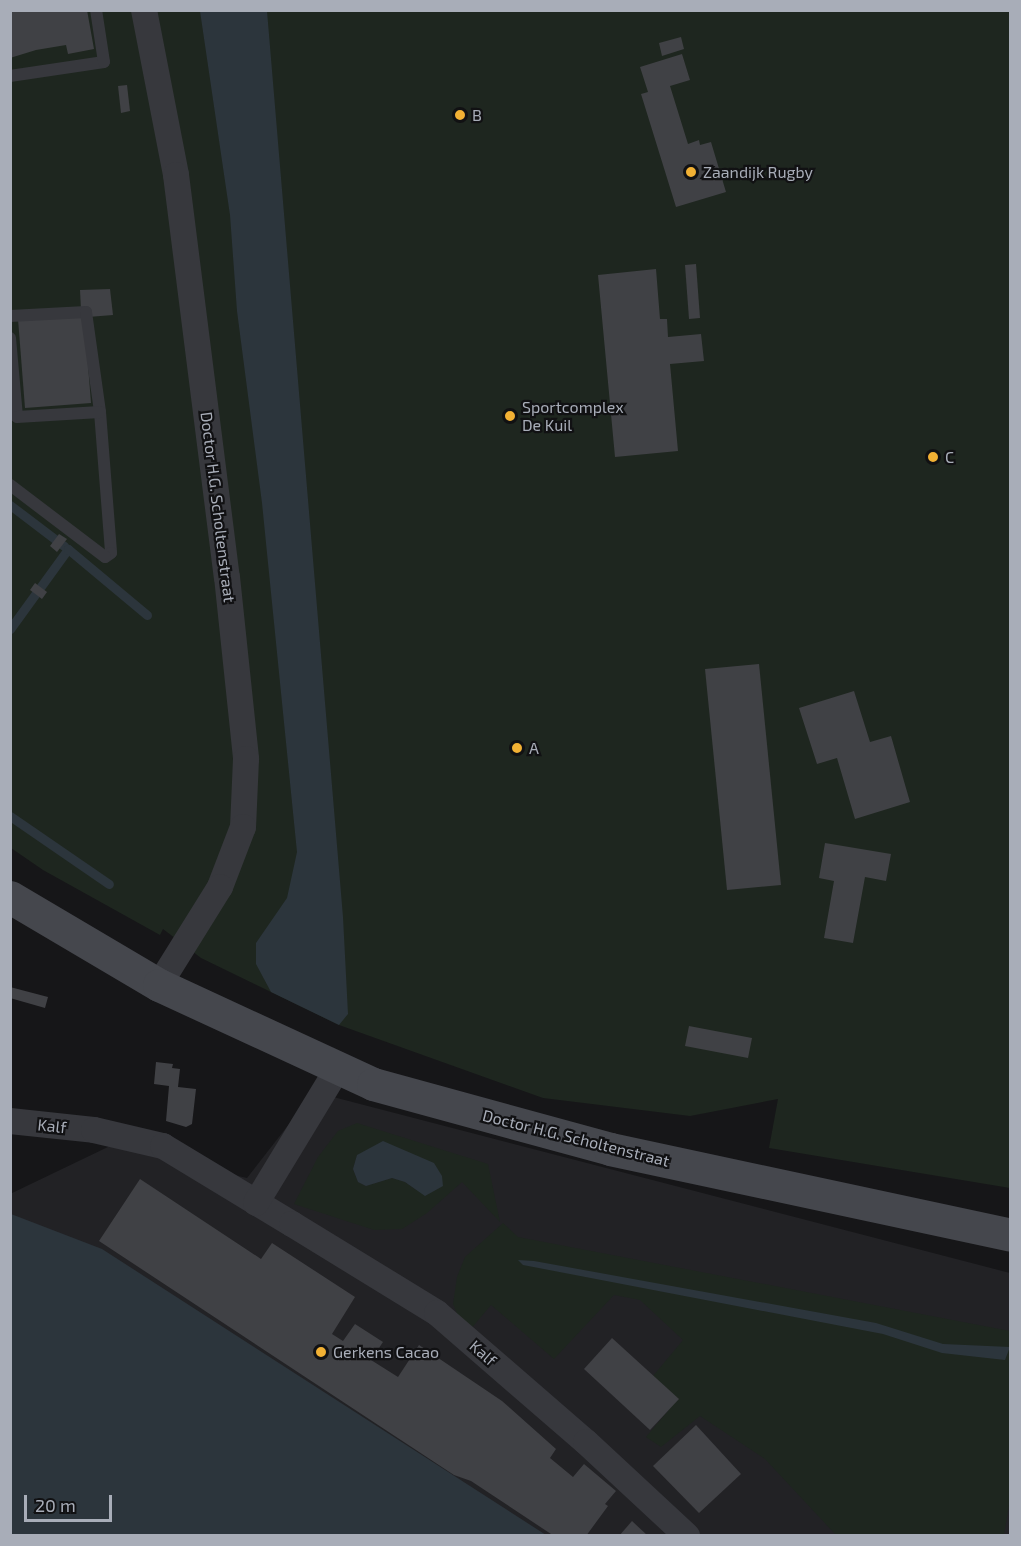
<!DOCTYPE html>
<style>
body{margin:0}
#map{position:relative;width:1021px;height:1546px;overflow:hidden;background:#161618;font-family:"Exo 2",sans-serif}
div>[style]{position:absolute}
.built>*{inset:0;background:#222225}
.green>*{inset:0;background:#1e261f}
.water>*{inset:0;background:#2c353c}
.stream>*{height:9px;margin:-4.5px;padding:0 4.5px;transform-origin:4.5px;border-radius:4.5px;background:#2c353c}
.building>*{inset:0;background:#404145}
.service>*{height:12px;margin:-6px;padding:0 6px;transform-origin:6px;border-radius:6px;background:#37383d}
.minor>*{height:26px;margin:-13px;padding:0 13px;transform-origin:13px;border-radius:13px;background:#37383d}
.secondary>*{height:33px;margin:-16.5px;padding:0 16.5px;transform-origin:16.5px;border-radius:16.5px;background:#45474d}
.dots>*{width:16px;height:16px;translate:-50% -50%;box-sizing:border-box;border:3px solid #111113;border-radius:50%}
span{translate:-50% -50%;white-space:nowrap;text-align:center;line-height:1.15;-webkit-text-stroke:4.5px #111113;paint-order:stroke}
.poi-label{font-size:16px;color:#a8adb8}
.left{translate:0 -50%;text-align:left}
.street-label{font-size:16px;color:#a8adb8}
.frame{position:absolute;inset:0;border:12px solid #a8adb8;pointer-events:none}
.scale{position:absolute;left:24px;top:1495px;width:88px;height:27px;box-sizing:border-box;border:3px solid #a8adb8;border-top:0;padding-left:8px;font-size:18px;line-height:21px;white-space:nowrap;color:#a8adb8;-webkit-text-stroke:4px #111113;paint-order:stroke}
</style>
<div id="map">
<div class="built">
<i style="clip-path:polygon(314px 1092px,1010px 1273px,1010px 1535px,344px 1535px,11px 1224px,10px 1194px,110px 1146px,247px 1178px)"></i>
</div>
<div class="green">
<i style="clip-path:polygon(10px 11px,1010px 11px,1010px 1188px,769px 1148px,778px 1099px,690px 1116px,543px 1098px,339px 1025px,201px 958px,163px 929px,160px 935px,43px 870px,11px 848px)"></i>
<i style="clip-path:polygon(evenodd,357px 1123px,488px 1164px,500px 1222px,462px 1182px,427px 1213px,402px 1229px,374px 1230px,294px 1204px,318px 1157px,338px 1131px,357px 1123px,357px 1155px,435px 1191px,416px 1190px,405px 1182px,392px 1178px,366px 1186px,358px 1182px,353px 1169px,357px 1155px)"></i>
<i style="clip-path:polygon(503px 1223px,518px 1237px,1010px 1331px,1010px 1499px,1004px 1535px,836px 1535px,765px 1459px,700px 1416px,661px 1447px,646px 1437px,678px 1399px,653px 1376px,683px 1340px,640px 1300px,614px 1295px,554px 1359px,491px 1305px,470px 1330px,459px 1318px,453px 1304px,457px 1277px,465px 1257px)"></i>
</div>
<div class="water">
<i style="clip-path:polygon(200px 11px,267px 11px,343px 917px,348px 1014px,339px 1025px,271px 992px,256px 964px,256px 943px,287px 898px,297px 852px,262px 503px,237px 311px,230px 215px)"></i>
<i style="clip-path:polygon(383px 1141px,434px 1163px,442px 1176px,443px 1186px,425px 1196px,405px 1182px,392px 1178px,366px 1186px,358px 1182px,353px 1169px,357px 1155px)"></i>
<i style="clip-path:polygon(11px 1214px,102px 1249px,546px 1535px,11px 1535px)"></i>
<i style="clip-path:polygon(518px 1260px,534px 1261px,876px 1323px,943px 1344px,1010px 1347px,1005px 1360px,942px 1353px,883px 1334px,523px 1265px)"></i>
</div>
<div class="stream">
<i style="left:10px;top:505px;width:68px;rotate:37.2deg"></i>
<i style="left:10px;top:629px;width:99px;rotate:-54.1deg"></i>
<i style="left:68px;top:549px;width:103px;rotate:39.9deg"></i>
<i style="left:10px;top:816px;width:120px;rotate:34.5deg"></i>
</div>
<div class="building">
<i style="clip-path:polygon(10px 10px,87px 10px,94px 49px,68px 54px,66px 45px,36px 50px,10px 58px)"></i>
<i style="clip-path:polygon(681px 37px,684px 49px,662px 56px,659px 43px)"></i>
<i style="clip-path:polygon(682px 54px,690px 80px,670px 86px,688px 144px,699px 140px,700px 145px,711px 142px,726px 192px,676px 207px,641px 94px,648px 92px,640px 67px)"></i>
<i style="clip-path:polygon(127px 85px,130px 111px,121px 113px,118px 86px)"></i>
<i style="clip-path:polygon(696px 264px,700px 318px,689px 319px,685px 265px)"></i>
<i style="clip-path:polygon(656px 269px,660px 319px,667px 319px,668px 337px,701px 334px,704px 361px,670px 364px,678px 451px,615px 457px,598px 275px)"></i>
<i style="clip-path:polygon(110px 289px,113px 315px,88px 317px,81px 310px,80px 290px)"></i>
<i style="clip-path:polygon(84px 314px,91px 403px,25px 408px,18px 319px)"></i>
<i style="clip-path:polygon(59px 534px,67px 539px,57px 552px,50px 546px)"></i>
<i style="clip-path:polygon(35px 583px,47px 592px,42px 599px,30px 590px)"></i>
<i style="clip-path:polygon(759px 664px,781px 885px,727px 890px,705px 669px)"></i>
<i style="clip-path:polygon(854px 691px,870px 742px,891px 736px,910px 802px,855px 819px,837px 758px,817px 764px,799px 708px)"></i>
<i style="clip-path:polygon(825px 843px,891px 854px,886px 881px,865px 877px,853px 943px,824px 938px,834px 881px,819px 878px)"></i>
<i style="clip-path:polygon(10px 987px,48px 997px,45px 1008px,10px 998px)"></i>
<i style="clip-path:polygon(689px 1026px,752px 1038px,748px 1058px,685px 1046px)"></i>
<i style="clip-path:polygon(156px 1062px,173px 1064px,172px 1068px,180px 1069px,178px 1087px,196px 1089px,192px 1124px,186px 1127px,166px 1121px,169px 1086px,154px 1084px)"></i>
<i style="clip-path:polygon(140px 1179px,261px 1259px,272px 1243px,355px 1297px,332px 1334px,343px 1341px,355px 1324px,383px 1342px,371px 1360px,398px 1377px,419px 1345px,502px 1401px,556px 1449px,550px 1458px,573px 1477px,584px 1464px,616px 1491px,605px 1504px,608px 1506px,586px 1536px,554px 1536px,471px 1481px,454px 1475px,99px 1241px)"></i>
<i style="clip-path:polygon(612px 1338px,679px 1399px,650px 1430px,584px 1369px)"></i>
<i style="clip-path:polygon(696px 1425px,741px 1474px,699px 1513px,653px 1466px)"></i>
<i style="clip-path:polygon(632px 1521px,648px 1536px,619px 1536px)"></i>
</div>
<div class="service">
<i style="left:10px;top:76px;width:95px;rotate:-8.5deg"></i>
<i style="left:104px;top:62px;width:53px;rotate:-98.7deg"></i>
<i style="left:10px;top:316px;width:76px;rotate:-3deg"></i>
<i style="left:86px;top:312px;width:101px;rotate:82deg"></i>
<i style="left:100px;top:412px;width:141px;rotate:85.5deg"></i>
<i style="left:111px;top:553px;width:7px;rotate:146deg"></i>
<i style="left:105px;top:557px;width:119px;rotate:-142.8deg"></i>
<i style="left:10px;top:338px;width:79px;rotate:84.9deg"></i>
<i style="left:17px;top:417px;width:83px;rotate:-3.4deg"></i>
</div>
<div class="minor">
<i style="left:144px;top:10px;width:168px;rotate:79deg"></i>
<i style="left:176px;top:175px;width:405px;rotate:82.8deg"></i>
<i style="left:227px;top:577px;width:183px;rotate:84deg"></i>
<i style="left:246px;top:759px;width:68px;rotate:92.5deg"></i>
<i style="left:243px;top:827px;width:64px;rotate:111deg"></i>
<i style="left:220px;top:887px;width:115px;rotate:121.9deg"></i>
<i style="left:10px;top:1121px;width:84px;rotate:6.1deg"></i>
<i style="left:94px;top:1130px;width:71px;rotate:13.1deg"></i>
<i style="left:163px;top:1146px;width:151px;rotate:31.2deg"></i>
<i style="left:292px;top:1224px;width:170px;rotate:31.5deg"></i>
<i style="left:437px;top:1313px;width:197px;rotate:40.9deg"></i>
<i style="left:586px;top:1442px;width:138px;rotate:42.9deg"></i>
<i style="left:256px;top:1203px;width:158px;rotate:-58.7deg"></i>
</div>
<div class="secondary">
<i style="left:10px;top:897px;width:173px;rotate:30.6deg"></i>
<i style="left:159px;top:985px;width:236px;rotate:24.8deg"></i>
<i style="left:373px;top:1084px;width:246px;rotate:15.3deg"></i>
<i style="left:610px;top:1149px;width:409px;rotate:12.1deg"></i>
</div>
<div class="dots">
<i style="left:460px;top:115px;background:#f2b134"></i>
<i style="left:691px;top:172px;background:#f2b134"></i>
<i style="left:510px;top:416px;background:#f2b134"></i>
<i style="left:933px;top:457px;background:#f2b134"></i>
<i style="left:517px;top:748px;background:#f2b134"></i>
<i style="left:321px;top:1352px;background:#f2b134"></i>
</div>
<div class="poi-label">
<span class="left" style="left:472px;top:115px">B</span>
<span class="left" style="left:703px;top:172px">Zaandijk Rugby</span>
<span class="left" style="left:522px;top:416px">Sportcomplex<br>De Kuil</span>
<span class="left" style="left:945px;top:457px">C</span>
<span class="left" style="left:529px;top:748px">A</span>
<span class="left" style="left:333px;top:1352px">Gerkens Cacao</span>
</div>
<div class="street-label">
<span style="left:218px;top:507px;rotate:83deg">Doctor H.G. Scholtenstraat</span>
<span style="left:52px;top:1126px;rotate:6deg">Kalf</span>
<span style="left:576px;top:1138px;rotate:14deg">Doctor H.G. Scholtenstraat</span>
<span style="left:483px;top:1353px;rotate:41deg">Kalf</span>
</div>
<div class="frame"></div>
<div class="scale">20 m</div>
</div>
